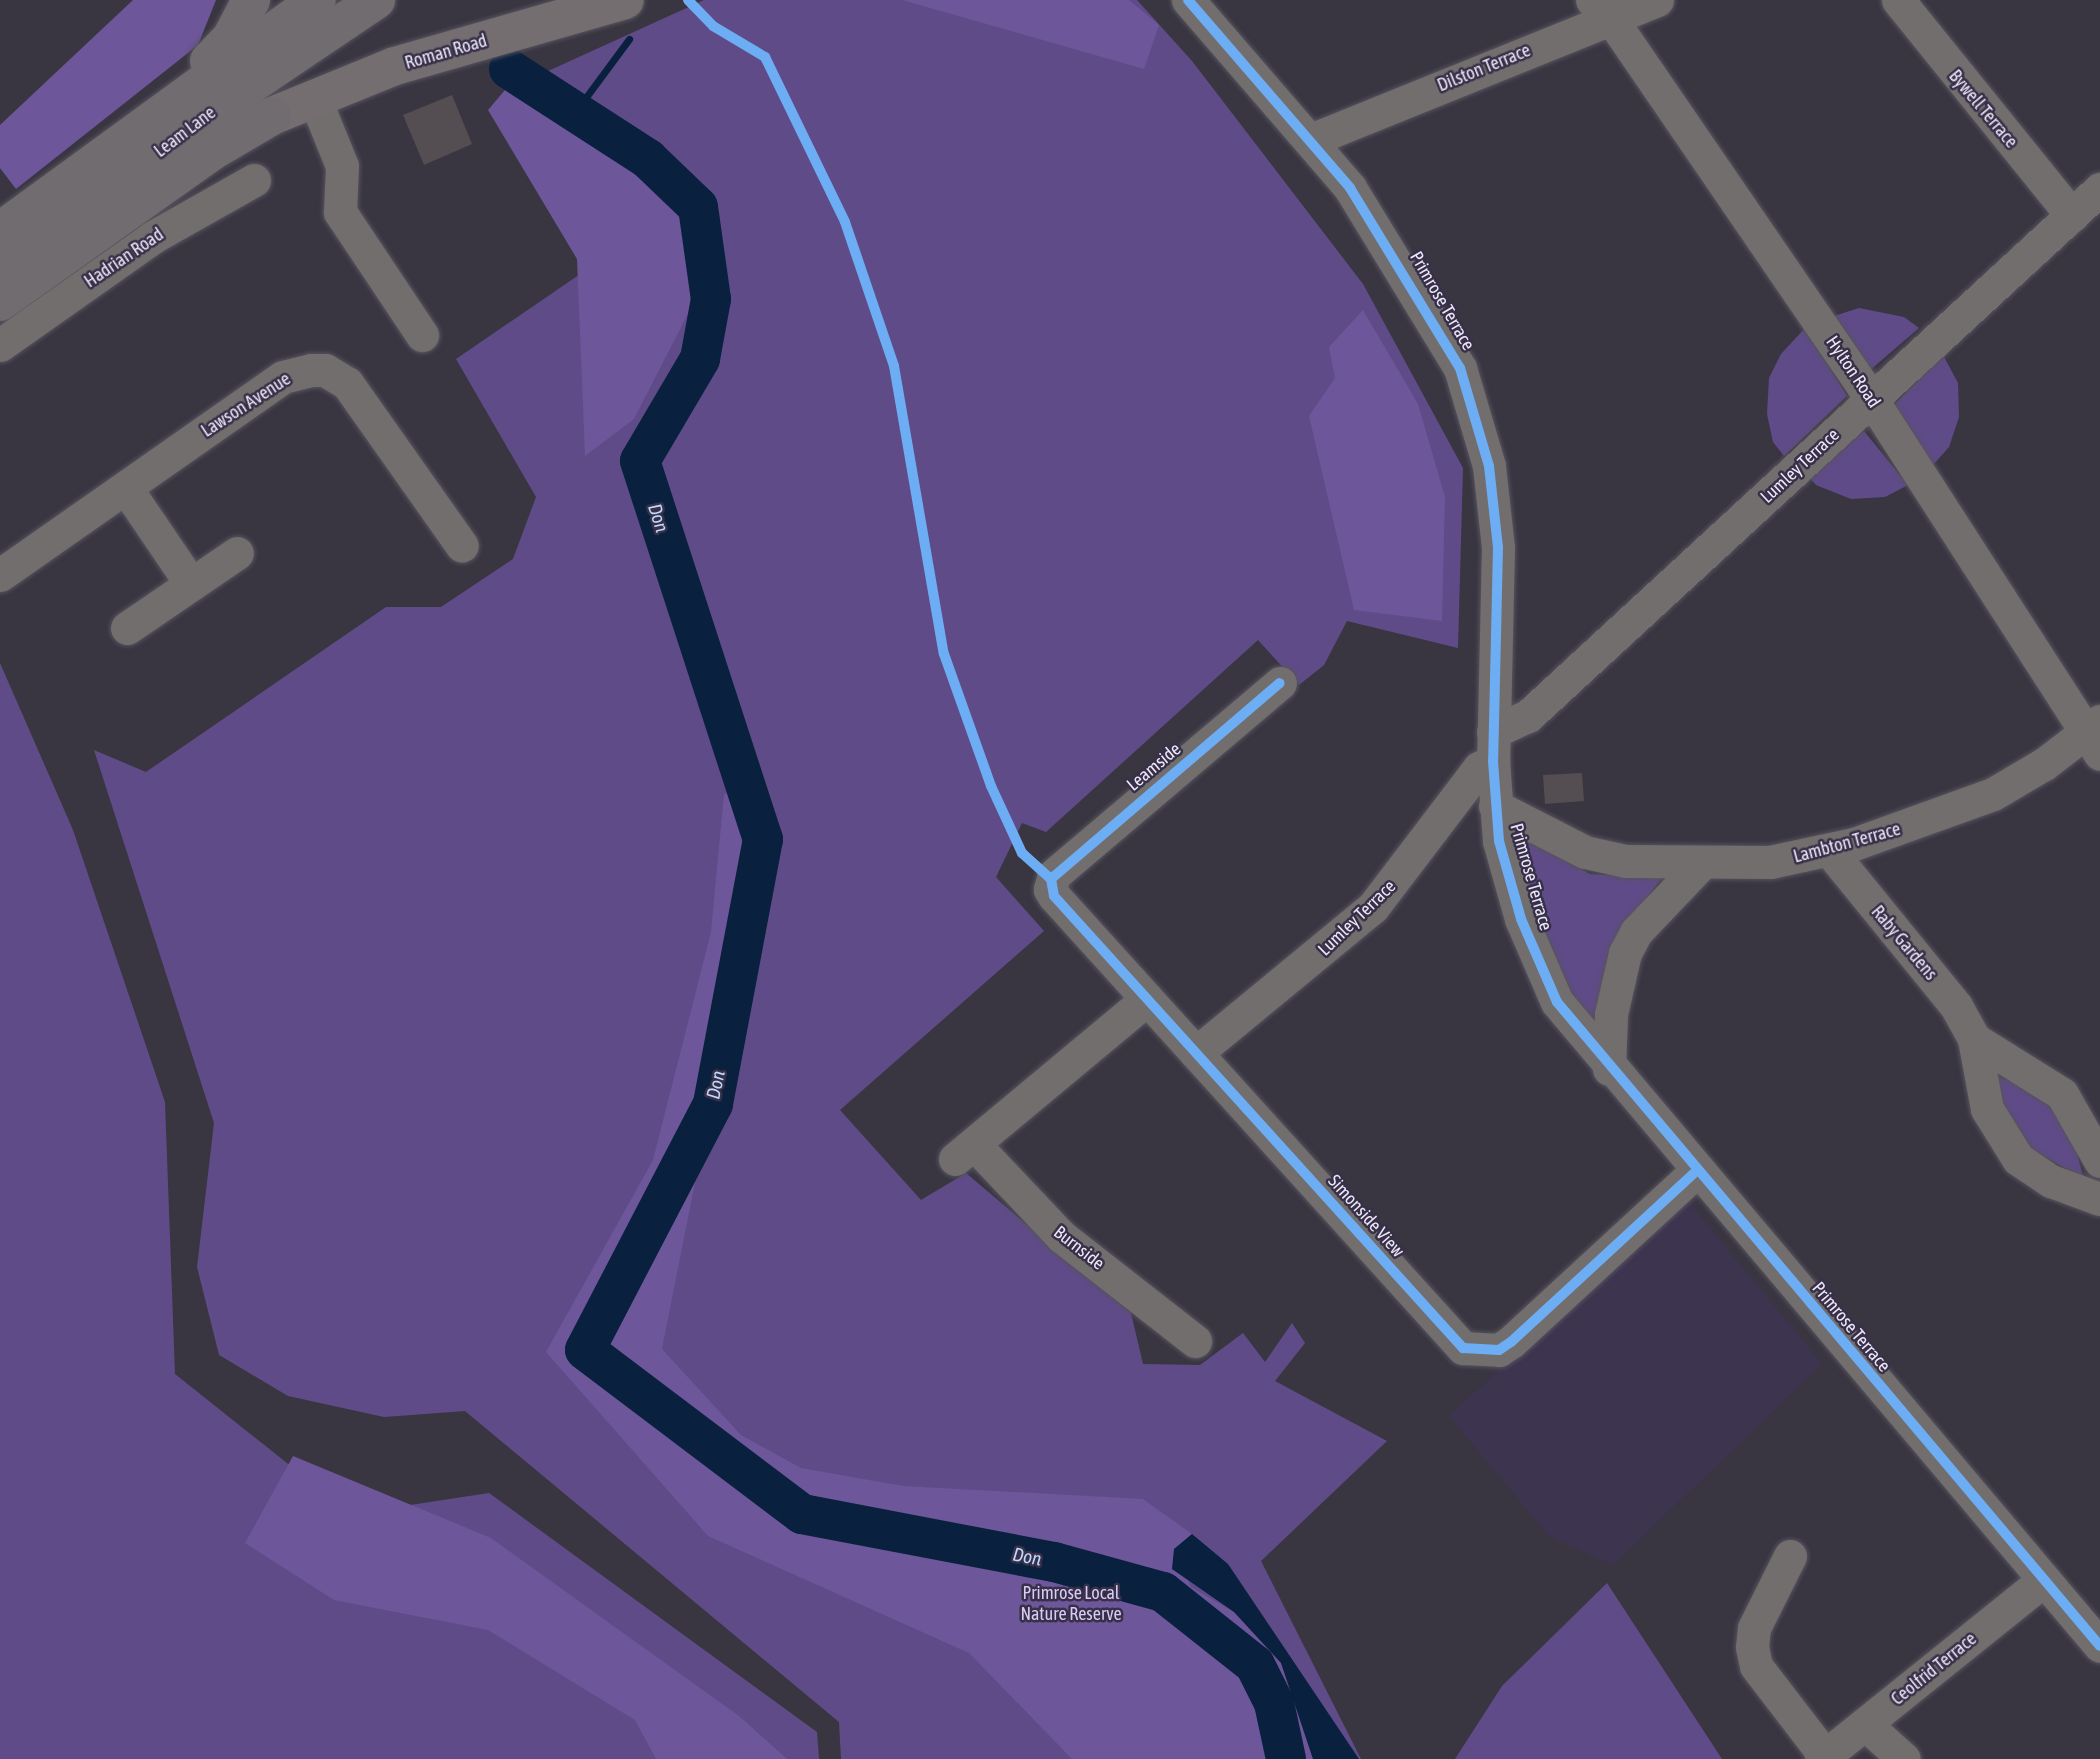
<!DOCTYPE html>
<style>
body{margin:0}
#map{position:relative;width:2100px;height:1759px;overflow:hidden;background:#393642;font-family:"Asap Condensed",sans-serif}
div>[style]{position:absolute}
.built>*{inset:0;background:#3d3450}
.green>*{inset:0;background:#604b89}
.forest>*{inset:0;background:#6d5699}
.water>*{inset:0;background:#09203f}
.stream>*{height:7px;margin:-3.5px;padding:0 3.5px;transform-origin:3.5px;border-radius:3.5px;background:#09203f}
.river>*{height:40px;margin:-20px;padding:0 20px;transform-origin:20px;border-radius:20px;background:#09203f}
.building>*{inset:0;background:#544d52}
.roads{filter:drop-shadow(0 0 2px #56535e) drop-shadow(0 0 2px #56535e)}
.minor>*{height:33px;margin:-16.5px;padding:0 16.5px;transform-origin:16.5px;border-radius:16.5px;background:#726e6d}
.major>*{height:38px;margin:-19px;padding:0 19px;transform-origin:19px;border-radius:19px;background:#746e71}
.highway>*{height:38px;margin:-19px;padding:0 19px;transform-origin:19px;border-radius:19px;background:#706c70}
.cycleway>*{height:10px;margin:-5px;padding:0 5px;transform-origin:5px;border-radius:5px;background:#6dadf4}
span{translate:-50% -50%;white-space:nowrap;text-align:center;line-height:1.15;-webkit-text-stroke:5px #373048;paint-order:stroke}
.street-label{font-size:18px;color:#ece8f8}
.park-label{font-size:18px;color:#d8ccf6}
.water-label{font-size:19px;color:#bedaff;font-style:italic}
</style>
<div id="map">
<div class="built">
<i style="clip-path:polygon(1686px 1199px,1822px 1364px,1613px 1565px,1550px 1537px,1449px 1416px)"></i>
</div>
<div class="green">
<i style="clip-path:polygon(704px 0,1137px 0,1192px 61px,1363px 284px,1463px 468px,1458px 648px,1347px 621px,1324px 665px,1299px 685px,1258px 640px,1046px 832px,1022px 823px,996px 877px,1044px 931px,840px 1110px,921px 1200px,966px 1173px,1131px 1313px,1143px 1364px,1200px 1365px,1243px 1333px,1265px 1362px,1292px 1323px,1305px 1343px,1275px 1381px,1387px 1441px,1261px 1561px,1361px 1759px,841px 1759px,839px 1722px,465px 1411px,384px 1417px,288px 1396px,219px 1355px,197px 1267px,214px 1123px,94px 750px,146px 772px,386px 607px,441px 607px,513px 559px,536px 497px,456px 359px,589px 268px,513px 87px)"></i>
<i style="clip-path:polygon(1859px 308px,1904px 317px,1919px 328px,1869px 371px,1828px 318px)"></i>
<i style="clip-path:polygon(1805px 328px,1847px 396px,1784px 456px,1773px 442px,1767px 414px,1769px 378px,1781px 354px)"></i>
<i style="clip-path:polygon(1943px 355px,1958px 383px,1959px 417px,1949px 447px,1933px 465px,1892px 407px)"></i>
<i style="clip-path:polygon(1864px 431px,1908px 485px,1885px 497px,1851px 499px,1816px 485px,1807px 475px)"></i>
<i style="clip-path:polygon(0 663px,73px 830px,165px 1102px,175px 1374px,351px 1514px,489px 1493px,817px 1732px,819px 1759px,0 1759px)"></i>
<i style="clip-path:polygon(1511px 830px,1590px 874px,1662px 878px,1620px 934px,1593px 1021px,1573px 1002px,1528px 897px)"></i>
<i style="clip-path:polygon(1992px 1073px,2049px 1099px,2075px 1147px,2084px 1179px,2024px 1145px,2002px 1110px)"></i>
<i style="clip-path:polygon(1607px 1583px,1722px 1759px,1455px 1759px,1502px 1686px)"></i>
</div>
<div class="forest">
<i style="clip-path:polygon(133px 0,216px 0,198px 45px,16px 189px,0 168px,0 125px)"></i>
<i style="clip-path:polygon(902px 0,1129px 0,1159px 25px,1144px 69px)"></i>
<i style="clip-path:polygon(522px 70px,606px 153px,681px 203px,717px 257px,634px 419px,585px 456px,577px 259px,488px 110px)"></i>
<i style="clip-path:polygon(1363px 310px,1418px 404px,1445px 497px,1442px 621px,1354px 610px,1309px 416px,1335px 378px,1329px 347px)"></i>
<i style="clip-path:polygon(746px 790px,763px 839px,662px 1349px,741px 1435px,801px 1468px,903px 1486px,1143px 1499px,1192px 1534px,1174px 1549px,1191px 1587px,1234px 1612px,1281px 1663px,1313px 1759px,1072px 1759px,969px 1653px,708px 1536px,546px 1352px,653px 1160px,711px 932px,724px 794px)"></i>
<i style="clip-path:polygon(293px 1456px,491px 1538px,739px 1716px,787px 1759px,656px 1759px,635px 1720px,488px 1630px,334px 1600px,245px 1543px)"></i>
</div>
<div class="water">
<i style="clip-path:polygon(1192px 1534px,1228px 1564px,1359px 1759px,1313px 1759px,1281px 1663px,1234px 1612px,1172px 1569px,1174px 1549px)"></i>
</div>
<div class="stream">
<i style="left:575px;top:112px;width:91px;rotate:-53.5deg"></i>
</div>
<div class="river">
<i style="left:509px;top:69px;width:166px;rotate:32.9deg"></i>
<i style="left:648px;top:159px;width:69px;rotate:43.8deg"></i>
<i style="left:698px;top:207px;width:93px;rotate:82deg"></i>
<i style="left:711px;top:299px;width:61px;rotate:100.4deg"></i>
<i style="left:700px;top:359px;width:118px;rotate:120.5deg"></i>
<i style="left:640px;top:461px;width:398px;rotate:72deg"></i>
<i style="left:763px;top:839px;width:270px;rotate:100.7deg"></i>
<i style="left:713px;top:1104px;width:277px;rotate:117.5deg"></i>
<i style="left:585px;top:1350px;width:272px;rotate:37.1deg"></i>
<i style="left:802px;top:1514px;width:257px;rotate:10.8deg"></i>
<i style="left:1054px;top:1562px;width:113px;rotate:15.4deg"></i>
<i style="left:1163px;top:1592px;width:117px;rotate:38.4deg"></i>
<i style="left:1255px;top:1665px;width:42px;rotate:63.4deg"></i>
<i style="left:1274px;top:1703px;width:57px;rotate:77.9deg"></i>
</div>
<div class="building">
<i style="clip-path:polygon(452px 95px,472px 144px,424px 165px,403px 115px)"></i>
<i style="clip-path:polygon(1582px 773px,1584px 801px,1545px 804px,1543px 775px)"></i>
</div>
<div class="roads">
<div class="minor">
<i style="left:1188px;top:0;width:248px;rotate:49.2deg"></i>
<i style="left:1350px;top:188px;width:211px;rotate:58.6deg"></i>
<i style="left:1460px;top:368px;width:102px;rotate:73.5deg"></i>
<i style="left:1489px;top:466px;width:81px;rotate:83.7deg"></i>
<i style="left:1498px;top:547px;width:214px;rotate:91.3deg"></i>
<i style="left:1493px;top:761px;width:80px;rotate:85.7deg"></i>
<i style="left:1499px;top:841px;width:81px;rotate:74.2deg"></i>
<i style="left:1521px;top:919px;width:90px;rotate:66.6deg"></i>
<i style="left:1557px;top:1002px;width:842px;rotate:49.86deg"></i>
<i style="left:1592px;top:0;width:25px;rotate:43deg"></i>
<i style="left:1610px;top:17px;width:464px;rotate:55.6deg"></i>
<i style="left:1872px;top:400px;width:421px;rotate:57.2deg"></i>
<i style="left:1898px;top:0;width:277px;rotate:51.1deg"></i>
<i style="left:314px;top:97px;width:74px;rotate:67.9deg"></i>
<i style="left:342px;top:166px;width:46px;rotate:92.5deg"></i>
<i style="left:340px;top:212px;width:148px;rotate:56.3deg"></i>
<i style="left:1313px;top:139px;width:371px;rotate:-22deg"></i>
<i style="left:0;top:345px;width:187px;rotate:-35.2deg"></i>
<i style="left:153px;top:237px;width:116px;rotate:-29.4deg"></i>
<i style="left:126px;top:488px;width:116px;rotate:55.9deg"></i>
<i style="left:0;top:575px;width:345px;rotate:-35deg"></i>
<i style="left:283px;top:377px;width:29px;rotate:-14deg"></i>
<i style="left:311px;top:370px;width:14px"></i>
<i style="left:325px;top:370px;width:26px;rotate:31deg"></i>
<i style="left:347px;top:383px;width:199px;rotate:54.8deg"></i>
<i style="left:127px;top:628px;width:133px;rotate:-34.3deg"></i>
<i style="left:1280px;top:683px;width:297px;rotate:139.7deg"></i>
<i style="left:1054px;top:875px;width:15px;rotate:106deg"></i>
<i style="left:1050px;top:889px;width:8px;rotate:60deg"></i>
<i style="left:1054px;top:896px;width:610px;rotate:47.86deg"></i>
<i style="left:1463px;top:1348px;width:36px;rotate:3deg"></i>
<i style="left:1499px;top:1350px;width:14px;rotate:-34deg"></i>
<i style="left:1511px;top:1342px;width:252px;rotate:-42.7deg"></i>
<i style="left:1493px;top:732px;width:38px;rotate:-25deg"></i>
<i style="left:1528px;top:716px;width:778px;rotate:-42.66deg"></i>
<i style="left:1495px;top:806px;width:101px;rotate:27.1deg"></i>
<i style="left:1585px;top:852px;width:42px;rotate:12.4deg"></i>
<i style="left:1626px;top:861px;width:144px;rotate:0.4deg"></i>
<i style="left:1770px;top:862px;width:86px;rotate:-12.1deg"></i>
<i style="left:1854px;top:844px;width:148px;rotate:-19.8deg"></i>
<i style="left:1993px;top:794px;width:59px;rotate:-30.5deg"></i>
<i style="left:2044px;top:764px;width:71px;rotate:-37.5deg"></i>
<i style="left:1830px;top:851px;width:200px;rotate:50.9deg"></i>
<i style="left:1956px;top:1006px;width:38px;rotate:61deg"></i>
<i style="left:1974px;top:1039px;width:104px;rotate:32deg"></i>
<i style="left:2062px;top:1094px;width:77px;rotate:60.4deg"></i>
<i style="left:1974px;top:1039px;width:71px;rotate:79.5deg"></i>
<i style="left:1987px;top:1109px;width:59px;rotate:58.2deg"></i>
<i style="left:2018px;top:1159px;width:40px;rotate:34deg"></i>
<i style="left:2051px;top:1181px;width:52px;rotate:20.2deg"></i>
<i style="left:1196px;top:1053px;width:229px;rotate:-39.5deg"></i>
<i style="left:1373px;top:907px;width:175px;rotate:-52.7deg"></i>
<i style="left:1479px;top:768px;width:16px;rotate:-27deg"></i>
<i style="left:1609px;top:1069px;width:55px;rotate:-87.9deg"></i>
<i style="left:1611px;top:1014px;width:63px;rotate:-77.1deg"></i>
<i style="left:1625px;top:953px;width:24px;rotate:-62deg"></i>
<i style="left:1636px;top:932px;width:91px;rotate:-46.3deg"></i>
<i style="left:974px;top:1144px;width:128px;rotate:46.6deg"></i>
<i style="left:1062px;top:1237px;width:169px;rotate:38deg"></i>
<i style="left:955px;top:1159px;width:250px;rotate:-39.8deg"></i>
<i style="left:1790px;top:1556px;width:80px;rotate:116.6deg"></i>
<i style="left:1754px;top:1628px;width:19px;rotate:96deg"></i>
<i style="left:1752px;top:1647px;width:19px;rotate:78deg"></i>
<i style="left:1756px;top:1666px;width:113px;rotate:52.5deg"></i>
<i style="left:1865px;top:1724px;width:52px;rotate:41.9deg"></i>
<i style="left:1821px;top:1759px;width:284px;rotate:-38.8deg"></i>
</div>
<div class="major">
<i style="left:272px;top:116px;width:133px;rotate:-22.1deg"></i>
<i style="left:395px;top:66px;width:239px;rotate:-16deg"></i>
</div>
<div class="highway">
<i style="left:209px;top:61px;width:32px;rotate:-46deg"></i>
<i style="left:231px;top:38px;width:43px;rotate:-62.2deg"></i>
<i style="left:0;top:231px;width:392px;rotate:-36.1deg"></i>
<i style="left:0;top:272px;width:278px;rotate:-37.1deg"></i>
<i style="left:222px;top:104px;width:186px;rotate:-34deg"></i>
<i style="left:0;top:302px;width:259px;rotate:-35.4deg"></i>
<i style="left:211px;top:152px;width:71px;rotate:-30.5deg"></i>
</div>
</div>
<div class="cycleway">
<i style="left:688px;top:0;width:36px;rotate:46deg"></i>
<i style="left:713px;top:26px;width:61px;rotate:30.8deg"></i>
<i style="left:765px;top:57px;width:183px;rotate:64.1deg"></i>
<i style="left:845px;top:222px;width:152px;rotate:71.2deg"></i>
<i style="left:894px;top:366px;width:292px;rotate:80.2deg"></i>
<i style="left:944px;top:654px;width:140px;rotate:70.4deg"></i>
<i style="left:991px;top:786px;width:74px;rotate:65.2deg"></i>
<i style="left:1022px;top:853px;width:39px;rotate:42deg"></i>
<i style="left:1188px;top:0;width:248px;rotate:49.2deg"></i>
<i style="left:1350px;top:188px;width:211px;rotate:58.6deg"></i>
<i style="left:1460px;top:368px;width:102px;rotate:73.5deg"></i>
<i style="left:1489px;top:466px;width:81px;rotate:83.7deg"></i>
<i style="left:1498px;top:547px;width:214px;rotate:91.3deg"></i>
<i style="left:1493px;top:761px;width:80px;rotate:85.7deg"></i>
<i style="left:1499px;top:841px;width:81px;rotate:74.2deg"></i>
<i style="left:1521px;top:919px;width:90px;rotate:66.6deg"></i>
<i style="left:1557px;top:1002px;width:842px;rotate:49.86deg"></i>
<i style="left:1051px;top:879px;width:17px;rotate:80deg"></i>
<i style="left:1054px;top:896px;width:610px;rotate:47.86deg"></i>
<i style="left:1463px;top:1348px;width:36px;rotate:3deg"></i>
<i style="left:1499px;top:1350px;width:14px;rotate:-34deg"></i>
<i style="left:1511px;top:1342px;width:252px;rotate:-42.7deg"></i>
<i style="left:1051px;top:879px;width:301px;rotate:-40.6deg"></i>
</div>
<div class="street-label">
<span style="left:446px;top:52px;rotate:-16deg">Roman Road</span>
<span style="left:1484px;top:68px;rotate:-22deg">Dilston Terrace</span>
<span style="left:1983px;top:109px;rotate:50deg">Bywell Terrace</span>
<span style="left:185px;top:132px;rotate:-37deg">Leam Lane</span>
<span style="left:124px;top:258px;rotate:-34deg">Hadrian Road</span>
<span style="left:1442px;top:301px;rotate:60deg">Primrose Terrace</span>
<span style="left:1853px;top:372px;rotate:56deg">Hylton Road</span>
<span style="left:246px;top:405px;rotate:-33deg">Lawson Avenue</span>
<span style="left:1800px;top:466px;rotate:-43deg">Lumley Terrace</span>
<span style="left:1154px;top:767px;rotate:-40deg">Leamside</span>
<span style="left:1847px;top:843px;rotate:-15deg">Lambton Terrace</span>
<span style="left:1531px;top:877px;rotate:74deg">Primrose Terrace</span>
<span style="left:1357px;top:918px;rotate:-44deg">Lumley Terrace</span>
<span style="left:1904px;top:943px;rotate:50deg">Raby Gardens</span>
<span style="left:1366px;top:1216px;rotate:48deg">Simonside View</span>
<span style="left:1079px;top:1248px;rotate:38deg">Burnside</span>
<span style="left:1851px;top:1327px;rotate:50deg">Primrose Terrace</span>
<span style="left:1934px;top:1669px;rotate:-39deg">Ceolfrid Terrace</span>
</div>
<div class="park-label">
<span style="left:1071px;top:1604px">Primrose Local<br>Nature Reserve</span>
</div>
<div class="water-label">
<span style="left:658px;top:518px;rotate:72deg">Don</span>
<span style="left:716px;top:1085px;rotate:-78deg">Don</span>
<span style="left:1027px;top:1557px;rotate:11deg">Don</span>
</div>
</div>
